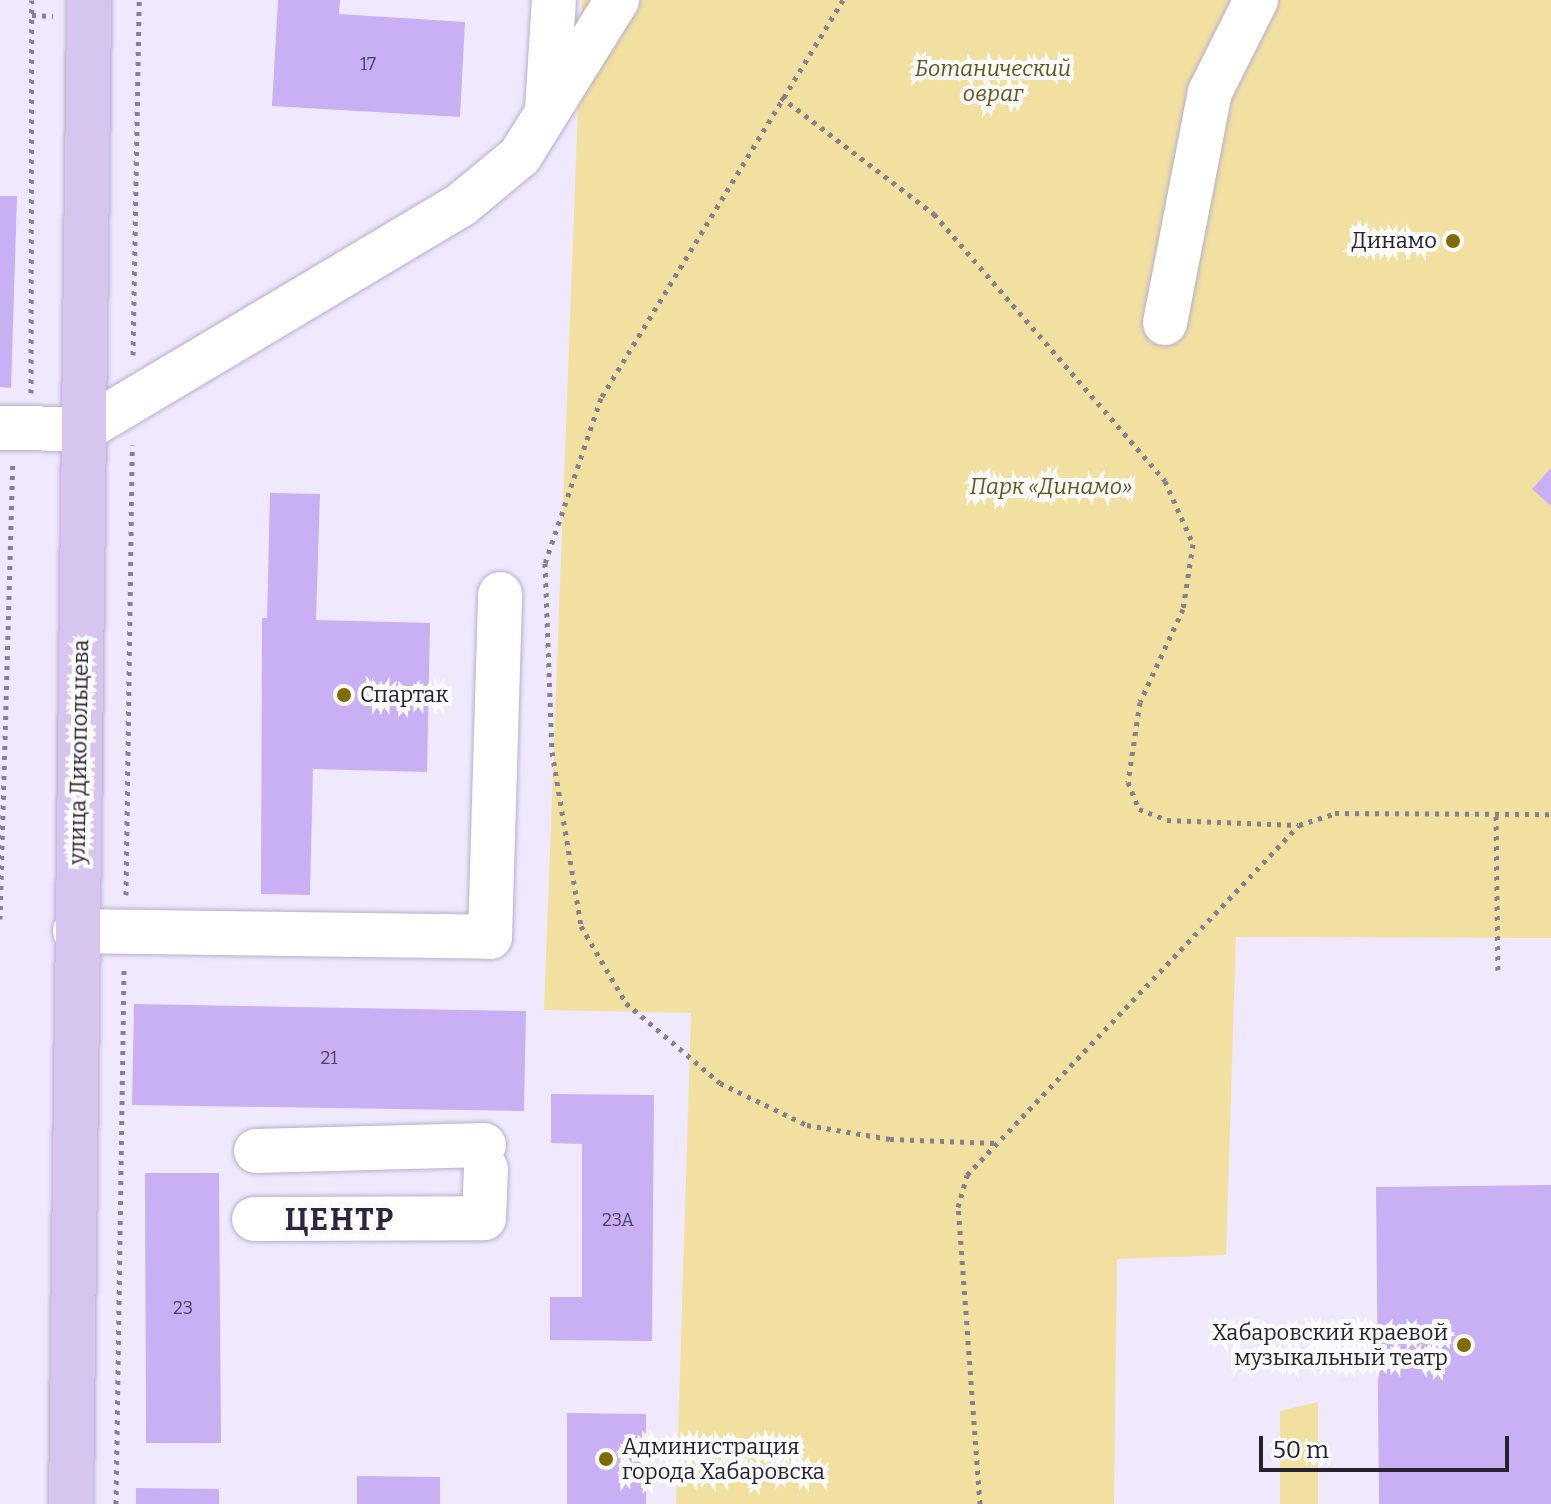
<!DOCTYPE html>
<meta charset="utf-8">
<style>
body{margin:0}
#map{position:relative;width:1551px;height:1504px;overflow:hidden;background:#f0e9fe;font-family:Bitter,serif}
div>[style]{position:absolute}
.green>*{inset:0;background:#f2e0a1}
.building>*{inset:0;background:#c9aff4}
.path>*{height:5px;margin-top:-2.5px;transform-origin:0;background:repeating-linear-gradient(90deg,#868191 0 4px,transparent 0 10px)}
.roads{filter:drop-shadow(0 0 2px #b9adce) drop-shadow(0 0 2px #b9adce)}
.minor>*{height:44px;margin:-22px;padding:0 22px;transform-origin:22px;border-radius:22px;background:#fff}
.major>*{height:44px;margin:-22px;padding:0 22px;transform-origin:22px;border-radius:22px;background:#d5c5ef}
.dots>*{width:22px;height:22px;translate:-50% -50%;box-sizing:border-box;border:4px solid #fafafa;border-radius:50%}
span{translate:-50% -50%;white-space:nowrap;text-align:center;line-height:1.15;-webkit-text-stroke:8px #fafafa;paint-order:stroke}
.number-label{font-size:18px;color:#4e445f}
.number-label span{-webkit-text-stroke-width:0}
.park-label{font-size:22px;color:#65551b;font-style:italic}
.poi-label{font-size:22px;color:#25212d}
.right{translate:-100% -50%;text-align:right}
.left{translate:0 -50%;text-align:left}
.street-label{font-size:22px;color:#25212d}
.district-label{font-size:30px;color:#2f253f;font-weight:700;letter-spacing:2px}
.scale{position:absolute;left:1259px;top:1436px;width:250px;height:36px;box-sizing:border-box;border:4px solid #25212d;border-top:0;padding-left:10px;font-size:24px;line-height:28px;white-space:nowrap;color:#25212d;-webkit-text-stroke:6px #fafafa;paint-order:stroke}
</style>
<div id="map">
<div class="green">
<i style="clip-path:polygon(582px 0,1551px 0,1551px 938px,1236px 937px,1226px 1255px,1117px 1259px,1114px 1504px,676px 1504px,691px 1013px,544px 1010px)"></i>
<i style="clip-path:polygon(1318px 1402px,1318px 1504px,1280px 1504px,1280px 1411px)"></i>
</div>
<div class="building">
<i style="clip-path:polygon(278px 0,340px 0,339px 14px,465px 22px,460px 117px,272px 106px)"></i>
<i style="clip-path:polygon(0 196px,17px 196px,11px 388px,0 387px)"></i>
<i style="clip-path:polygon(1551px 468px,1551px 506px,1532px 489px)"></i>
<i style="clip-path:polygon(270px 493px,320px 494px,316px 620px,430px 623px,427px 772px,313px 769px,310px 895px,261px 894px,262px 618px,267px 618px)"></i>
<i style="clip-path:polygon(134px 1004px,526px 1011px,524px 1111px,132px 1105px)"></i>
<i style="clip-path:polygon(551px 1094px,654px 1095px,652px 1341px,550px 1340px,550px 1297px,582px 1297px,582px 1144px,551px 1143px)"></i>
<i style="clip-path:polygon(145px 1173px,219px 1173px,221px 1443px,146px 1443px)"></i>
<i style="clip-path:polygon(1551px 1185px,1551px 1504px,1379px 1504px,1376px 1187px)"></i>
<i style="clip-path:polygon(567px 1413px,646px 1414px,646px 1504px,567px 1504px)"></i>
<i style="clip-path:polygon(357px 1476px,440px 1477px,440px 1504px,357px 1504px)"></i>
<i style="clip-path:polygon(136px 1488px,219px 1489px,219px 1504px,136px 1504px)"></i>
</div>
<div class="path">
<i style="left:843px;top:0;width:466px;rotate:121.3deg"></i>
<i style="left:601px;top:398px;width:174px;rotate:108.7deg"></i>
<i style="left:545px;top:563px;width:189px;rotate:87.9deg"></i>
<i style="left:552px;top:752px;width:176px;rotate:80.5deg"></i>
<i style="left:581px;top:926px;width:89px;rotate:59.7deg"></i>
<i style="left:626px;top:1003px;width:123px;rotate:40.4deg"></i>
<i style="left:720px;top:1083px;width:97px;rotate:25.8deg"></i>
<i style="left:807px;top:1125px;width:84px;rotate:9.6deg"></i>
<i style="left:890px;top:1139px;width:107px;rotate:2.1deg"></i>
<i style="left:32px;top:15px;width:21px;rotate:3deg"></i>
<i style="left:781px;top:97px;width:193px;rotate:37.4deg"></i>
<i style="left:934px;top:214px;width:353px;rotate:49.1deg"></i>
<i style="left:1165px;top:481px;width:69px;rotate:66deg"></i>
<i style="left:1193px;top:544px;width:66px;rotate:98.7deg"></i>
<i style="left:1183px;top:609px;width:102px;rotate:114.8deg"></i>
<i style="left:1140px;top:702px;width:81px;rotate:98.5deg"></i>
<i style="left:1128px;top:782px;width:29px;rotate:68deg"></i>
<i style="left:1139px;top:809px;width:30px;rotate:21deg"></i>
<i style="left:1167px;top:820px;width:131px;rotate:2.2deg"></i>
<i style="left:133px;top:355px;width:355px;rotate:-89deg"></i>
<i style="left:31px;top:393px;width:393px;rotate:-89.9deg"></i>
<i style="left:1496px;top:816px;width:155px;rotate:89.3deg"></i>
<i style="left:126px;top:895px;width:450px;rotate:-89.2deg"></i>
<i style="left:0;top:919px;width:455px;rotate:-88.4deg"></i>
<i style="left:116px;top:1504px;width:535px;rotate:-89.14deg"></i>
<i style="left:980px;top:1504px;width:298px;rotate:-94.2deg"></i>
<i style="left:958px;top:1207px;width:33px;rotate:-74deg"></i>
<i style="left:967px;top:1175px;width:482px;rotate:-46.5deg"></i>
<i style="left:1299px;top:825px;width:38px;rotate:-18deg"></i>
<i style="left:1335px;top:813px;width:216px;rotate:0.3deg"></i>
</div>
<div class="roads">
<div class="minor">
<i style="left:547px;top:110px;width:110px;rotate:-86.4deg"></i>
<i style="left:1165px;top:323px;width:235px;rotate:-79deg"></i>
<i style="left:1210px;top:92px;width:103px;rotate:-63.4deg"></i>
<i style="left:0;top:428px;width:85px;rotate:0.7deg"></i>
<i style="left:85px;top:429px;width:439px;rotate:-30.8deg"></i>
<i style="left:462px;top:204px;width:75px;rotate:-39.6deg"></i>
<i style="left:520px;top:156px;width:184px;rotate:-58.1deg"></i>
<i style="left:75px;top:931px;width:415px;rotate:0.8deg"></i>
<i style="left:490px;top:937px;width:343px;rotate:-88.3deg"></i>
<i style="left:256px;top:1151px;width:228px;rotate:-1.5deg"></i>
<i style="left:254px;top:1219px;width:230px;rotate:-0.2deg"></i>
<i style="left:484px;top:1218px;width:49px;rotate:-87.7deg"></i>
</div>
<div class="major">
<i style="left:71px;top:1504px;width:1504px;rotate:-89.31deg"></i>
</div>
</div>
<div class="dots">
<i style="left:1453px;top:241px;background:#806a02"></i>
<i style="left:344px;top:695px;background:#806a02"></i>
<i style="left:1464px;top:1345px;background:#806a02"></i>
<i style="left:606px;top:1459px;background:#806a02"></i>
</div>
<div class="number-label">
<span style="left:368px;top:64px">17</span>
<span style="left:329px;top:1058px">21</span>
<span style="left:618px;top:1220px">23А</span>
<span style="left:183px;top:1308px">23</span>
</div>
<div class="park-label">
<span style="left:993px;top:81px">Ботанический<br>овраг</span>
<span style="left:1051px;top:487px">Парк «Динамо»</span>
</div>
<div class="poi-label">
<span class="right" style="left:1437px;top:241px">Динамо</span>
<span class="left" style="left:360px;top:695px">Спартак</span>
<span class="right" style="left:1448px;top:1345px">Хабаровский краевой<br>музыкальный театр</span>
<span class="left" style="left:622px;top:1459px">Администрация<br>города Хабаровска</span>
</div>
<div class="street-label">
<span style="left:79px;top:752px;rotate:-89deg">улица Дикопольцева</span>
</div>
<div class="district-label">
<span style="left:340px;top:1220px">ЦЕНТР</span>
</div>
<div class="scale">50 m</div>
</div>
